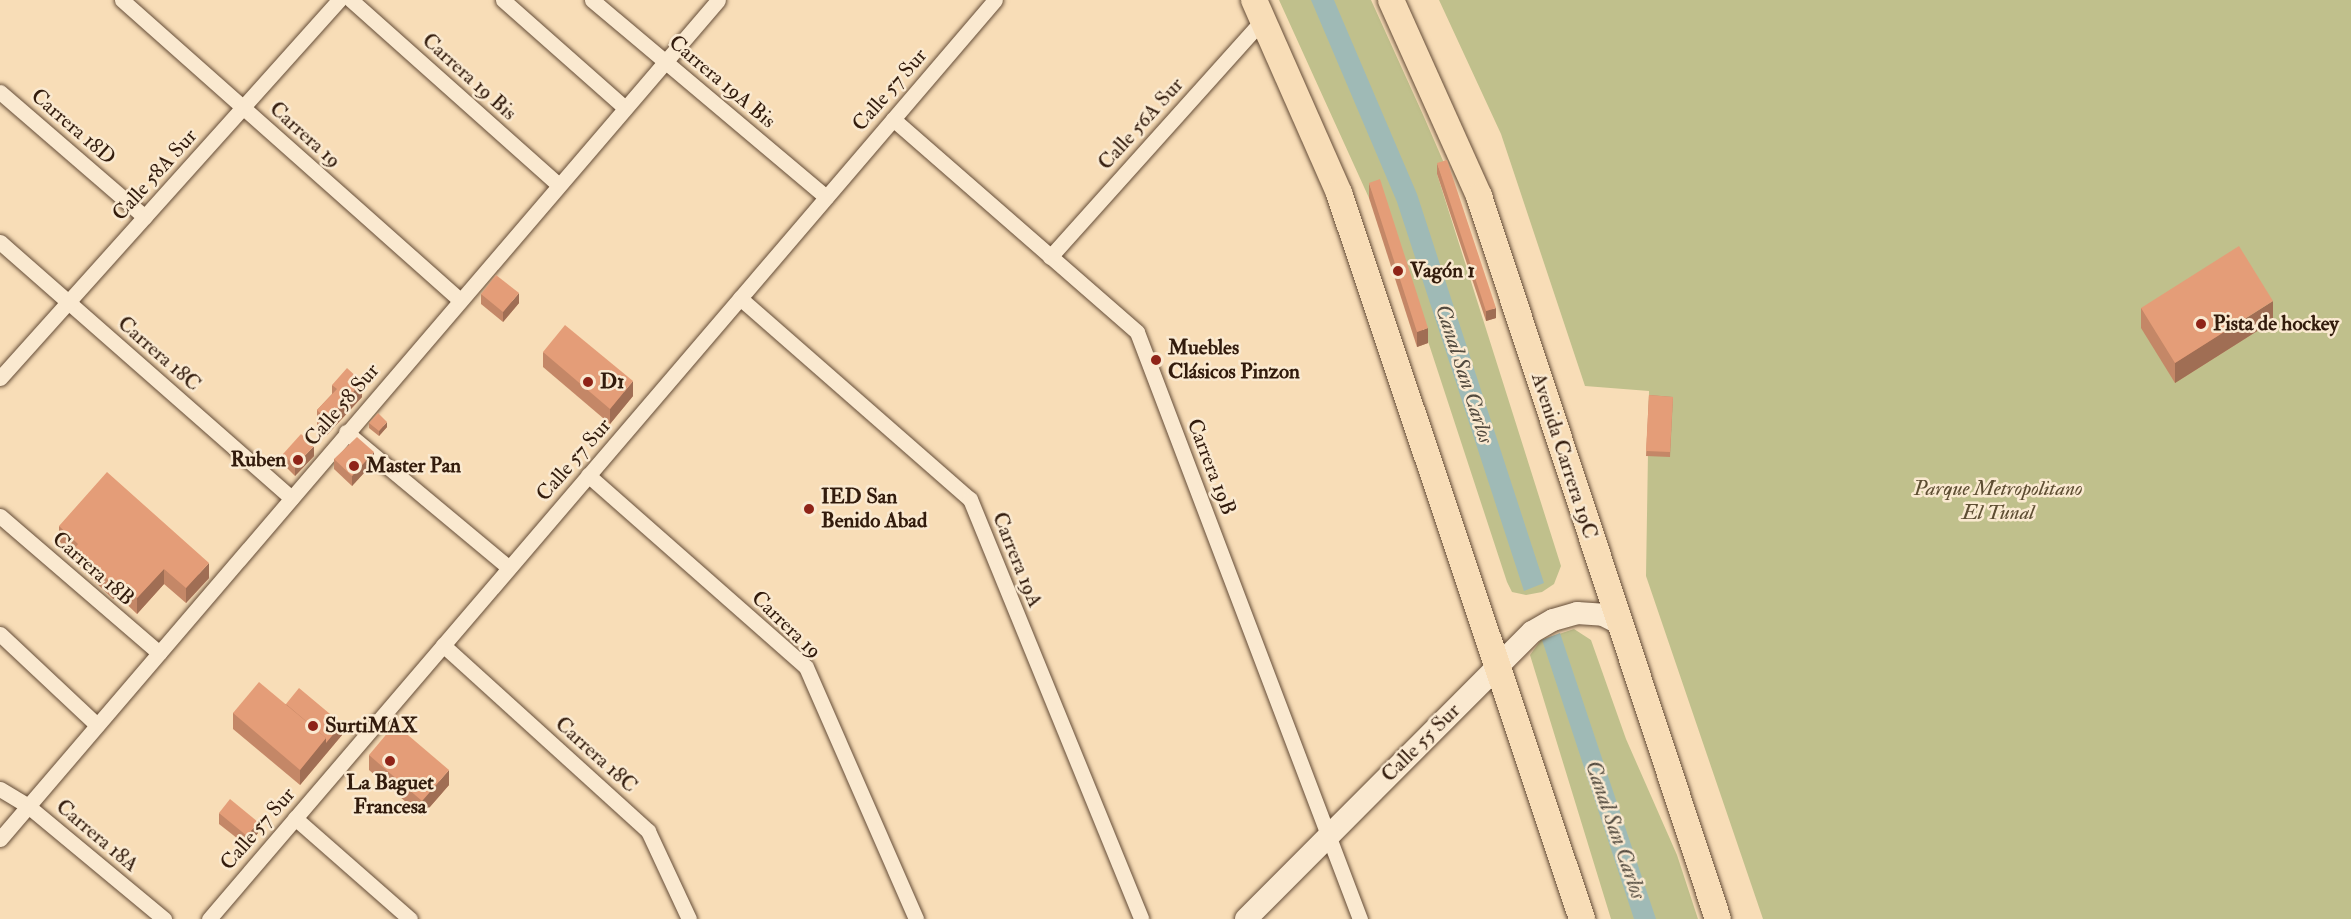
<!DOCTYPE html>
<meta charset="utf-8">
<style>
body{margin:0}
#map{position:relative;width:2351px;height:919px;overflow:hidden;background:#f8ddb7;font-family:"IM FELL Double Pica",serif}
div>[style]{position:absolute}
.green>*{inset:0;background:#c0c08c}
.water>*{inset:0;background:#9fbab6}
.roads{filter:drop-shadow(0 0 2px #644c37) drop-shadow(0 0 2px #644c37)}
.street>*{height:15px;margin:-7.5px;padding:0 7.5px;transform-origin:7.5px;border-radius:7.5px;background:#fae9d0}
.secondary>*{height:22px;margin:-11px;padding:0 11px;transform-origin:11px;border-radius:11px;background:#fae9d0}
.primary>*{height:26px;margin:-13px;padding:0 13px;transform-origin:13px;border-radius:13px;background:#f8ddb7}
.wall>*{inset:0;background:#c48767}
.shaded-wall>*{inset:0;background:#a06e54}
.building>*{inset:0;background:#e49d78}
.dots>*{width:16px;height:16px;translate:-50% -50%;box-sizing:border-box;border:3px solid #fae9d0;border-radius:50%}
span{translate:-50% -50%;white-space:nowrap;text-align:center;line-height:1.15;-webkit-text-stroke:5px #fae9d0;paint-order:stroke}
.street-label{font-size:21px;color:#321b0c}
.poi-label{font-size:21px;color:#321b0c;font-weight:700}
.left{translate:0 -50%;text-align:left}
.right{translate:-100% -50%;text-align:right}
.park-label{font-size:21px;color:#5d4d32;font-style:italic}
.water-label{font-size:22px;color:#534b3f;font-style:italic}
</style>
<div id="map">
<div class="green">
<i style="clip-path:polygon(1279px 0,1371px 0,1424px 117px,1447px 170px,1437px 174px,1561px 566px,1554px 584px,1542px 592px,1526px 595px,1512px 592px,1507px 582px,1380px 195px,1369px 198px)"></i>
<i style="clip-path:polygon(1439px 0,2351px 0,2351px 919px,1763px 919px,1646px 576px,1649px 391px,1585px 386px,1501px 134px)"></i>
<i style="clip-path:polygon(1574px 629px,1591px 640px,1626px 739px,1677px 855px,1698px 919px,1611px 919px,1530px 655px,1541px 640px)"></i>
</div>
<div class="water">
<i style="clip-path:polygon(1311px 0,1334px 0,1417px 194px,1544px 583px,1524px 591px,1397px 202px)"></i>
<i style="clip-path:polygon(1560px 633px,1656px 919px,1634px 919px,1542px 640px)"></i>
</div>
<div class="roads">
<div class="street">
<i style="left:122px;top:0;width:452px;rotate:41.6deg"></i>
<i style="left:351px;top:0;width:278px;rotate:41.7deg"></i>
<i style="left:503px;top:0;width:163px;rotate:41.5deg"></i>
<i style="left:592px;top:0;width:306px;rotate:40.1deg"></i>
<i style="left:0;top:92px;width:191px;rotate:40.8deg"></i>
<i style="left:893px;top:119px;width:324px;rotate:41.1deg"></i>
<i style="left:1137px;top:332px;width:628px;rotate:69.2deg"></i>
<i style="left:0;top:242px;width:388px;rotate:41.3deg"></i>
<i style="left:1050px;top:257px;width:319px;rotate:-48.1deg"></i>
<i style="left:740px;top:298px;width:305px;rotate:41.2deg"></i>
<i style="left:970px;top:499px;width:453px;rotate:67.8deg"></i>
<i style="left:0;top:378px;width:508px;rotate:-48.11deg"></i>
<i style="left:346px;top:432px;width:212px;rotate:39.8deg"></i>
<i style="left:588px;top:475px;width:290px;rotate:41.4deg"></i>
<i style="left:806px;top:667px;width:275px;rotate:66.4deg"></i>
<i style="left:0;top:516px;width:210px;rotate:40.7deg"></i>
<i style="left:0;top:634px;width:133px;rotate:43.2deg"></i>
<i style="left:443px;top:645px;width:277px;rotate:42.2deg"></i>
<i style="left:648px;top:831px;width:97px;rotate:65deg"></i>
<i style="left:0;top:789px;width:33px;rotate:31deg"></i>
<i style="left:28px;top:806px;width:177px;rotate:39.7deg"></i>
<i style="left:295px;top:818px;width:153px;rotate:41.3deg"></i>
<i style="left:0;top:839px;width:1104px;rotate:-49.44deg"></i>
<i style="left:209px;top:919px;width:1209px;rotate:-49.46deg"></i>
</div>
<div class="secondary">
<i style="left:1246px;top:919px;width:405px;rotate:-45.1deg"></i>
<i style="left:1532px;top:632px;width:24px;rotate:-30deg"></i>
<i style="left:1553px;top:620px;width:25px;rotate:-16deg"></i>
<i style="left:1577px;top:613px;width:26px;rotate:4deg"></i>
<i style="left:1603px;top:615px;width:16px;rotate:27deg"></i>
</div>
<div class="primary">
<i style="left:1254px;top:0;width:211px;rotate:66.2deg"></i>
<i style="left:1339px;top:193px;width:766px;rotate:71.49deg"></i>
<i style="left:1391px;top:0;width:215px;rotate:65.8deg"></i>
<i style="left:1479px;top:196px;width:761px;rotate:71.71deg"></i>
</div>
</div>
<div class="wall">
<i style="clip-path:polygon(1437px 163px,1496px 318px,1486px 321px,1437px 174px)"></i>
<i style="clip-path:polygon(1369px 183px,1428px 343px,1417px 347px,1369px 198px)"></i>
<i style="clip-path:polygon(481px 294px,519px 303px,503px 322px,481px 304px)"></i>
<i style="clip-path:polygon(2141px 308px,2273px 321px,2175px 383px,2141px 328px)"></i>
<i style="clip-path:polygon(543px 352px,633px 396px,610px 424px,543px 367px)"></i>
<i style="clip-path:polygon(332px 385px,362px 397px,327px 435px,317px 426px,317px 410px,332px 394px)"></i>
<i style="clip-path:polygon(1649px 395px,1673px 397px,1670px 457px,1646px 456px)"></i>
<i style="clip-path:polygon(369px 423px,387px 427px,379px 436px,369px 428px)"></i>
<i style="clip-path:polygon(283px 454px,314px 456px,295px 476px,283px 464px)"></i>
<i style="clip-path:polygon(334px 459px,374px 462px,352px 486px,334px 469px)"></i>
<i style="clip-path:polygon(59px 526px,209px 578px,186px 603px,164px 584px,137px 614px,117px 595px,113px 599px,75px 563px,75px 556px,59px 541px)"></i>
<i style="clip-path:polygon(286px 704px,342px 735px,300px 785px,233px 729px,233px 713px)"></i>
<i style="clip-path:polygon(369px 755px,449px 785px,422px 816px,369px 770px)"></i>
<i style="clip-path:polygon(219px 813px,258px 833px,247px 846px,219px 824px)"></i>
</div>
<div class="shaded-wall">
<i style="clip-path:polygon(519px 293px,519px 303px,503px 322px,503px 312px)"></i>
<i style="clip-path:polygon(2273px 301px,2273px 321px,2175px 383px,2175px 363px)"></i>
<i style="clip-path:polygon(1496px 308px,1496px 318px,1486px 321px,1486px 311px)"></i>
<i style="clip-path:polygon(1428px 328px,1428px 343px,1417px 347px,1417px 332px)"></i>
<i style="clip-path:polygon(633px 381px,633px 396px,610px 424px,610px 409px)"></i>
<i style="clip-path:polygon(362px 382px,362px 397px,327px 435px,327px 420px)"></i>
<i style="clip-path:polygon(387px 422px,387px 427px,379px 436px,379px 431px)"></i>
<i style="clip-path:polygon(314px 446px,314px 456px,295px 476px,295px 466px)"></i>
<i style="clip-path:polygon(374px 452px,374px 462px,352px 486px,352px 476px)"></i>
<i style="clip-path:polygon(209px 563px,209px 578px,186px 603px,186px 588px)"></i>
<i style="clip-path:polygon(164px 569px,164px 584px,137px 614px,137px 598px)"></i>
<i style="clip-path:polygon(117px 580px,117px 595px,113px 599px,113px 584px)"></i>
<i style="clip-path:polygon(342px 724px,342px 735px,300px 785px,300px 770px,326px 738px)"></i>
<i style="clip-path:polygon(449px 770px,449px 785px,422px 816px,422px 801px)"></i>
<i style="clip-path:polygon(258px 822px,258px 833px,247px 846px,247px 836px)"></i>
</div>
<div class="building">
<i style="clip-path:polygon(1447px 160px,1496px 308px,1486px 311px,1437px 163px)"></i>
<i style="clip-path:polygon(1380px 179px,1428px 328px,1417px 332px,1369px 183px)"></i>
<i style="clip-path:polygon(2239px 246px,2273px 301px,2175px 363px,2141px 308px)"></i>
<i style="clip-path:polygon(496px 275px,519px 293px,503px 312px,481px 294px)"></i>
<i style="clip-path:polygon(565px 325px,633px 381px,610px 409px,543px 352px)"></i>
<i style="clip-path:polygon(347px 368px,362px 382px,327px 420px,317px 410px,337px 389px,332px 385px)"></i>
<i style="clip-path:polygon(1649px 395px,1673px 397px,1670px 452px,1646px 451px)"></i>
<i style="clip-path:polygon(378px 413px,387px 422px,379px 431px,369px 423px)"></i>
<i style="clip-path:polygon(301px 434px,314px 446px,295px 466px,283px 454px)"></i>
<i style="clip-path:polygon(357px 437px,374px 452px,352px 476px,334px 459px)"></i>
<i style="clip-path:polygon(107px 472px,209px 563px,186px 588px,164px 569px,137px 598px,117px 580px,113px 584px,75px 548px,78px 544px,59px 526px)"></i>
<i style="clip-path:polygon(259px 682px,326px 738px,300px 770px,233px 713px)"></i>
<i style="clip-path:polygon(299px 688px,342px 724px,326px 743px,326px 738px,286px 704px)"></i>
<i style="clip-path:polygon(395px 724px,449px 770px,422px 801px,369px 755px)"></i>
<i style="clip-path:polygon(230px 799px,258px 822px,247px 836px,219px 813px)"></i>
</div>
<div class="dots">
<i style="left:1398px;top:271px;background:#8f2418"></i>
<i style="left:2201px;top:324px;background:#8f2418"></i>
<i style="left:1156px;top:360px;background:#8f2418"></i>
<i style="left:588px;top:382px;background:#8f2418"></i>
<i style="left:298px;top:460px;background:#8f2418"></i>
<i style="left:354px;top:466px;background:#8f2418"></i>
<i style="left:809px;top:509px;background:#8f2418"></i>
<i style="left:313px;top:726px;background:#8f2418"></i>
<i style="left:390px;top:761px;background:#8f2418"></i>
</div>
<div class="street-label">
<span style="left:469px;top:77px;rotate:42deg">Carrera 19 Bis</span>
<span style="left:722px;top:82px;rotate:40deg">Carrera 19A Bis</span>
<span style="left:890px;top:90px;rotate:-49deg">Calle 57 Sur</span>
<span style="left:1141px;top:124px;rotate:-48deg">Calle 56A Sur</span>
<span style="left:73px;top:127px;rotate:41deg">Carrera 18D</span>
<span style="left:305px;top:135px;rotate:42deg">Carrera 19</span>
<span style="left:155px;top:175px;rotate:-48deg">Calle 58A Sur</span>
<span style="left:159px;top:354px;rotate:41deg">Carrera 18C</span>
<span style="left:342px;top:405px;rotate:-49deg">Calle 58 Sur</span>
<span style="left:1564px;top:456px;rotate:72deg">Avenida Carrera 19C</span>
<span style="left:574px;top:460px;rotate:-49deg">Calle 57 Sur</span>
<span style="left:1211px;top:467px;rotate:69deg">Carrera 19B</span>
<span style="left:1017px;top:560px;rotate:68deg">Carrera 19A</span>
<span style="left:93px;top:569px;rotate:41deg">Carrera 18B</span>
<span style="left:786px;top:625px;rotate:44deg">Carrera 19</span>
<span style="left:1421px;top:743px;rotate:-45deg">Calle 55 Sur</span>
<span style="left:596px;top:755px;rotate:42deg">Carrera 18C</span>
<span style="left:258px;top:829px;rotate:-49deg">Calle 57 Sur</span>
<span style="left:97px;top:836px;rotate:40deg">Carrera 18A</span>
</div>
<div class="poi-label">
<span class="left" style="left:1410px;top:271px">Vagón 1</span>
<span class="left" style="left:2213px;top:324px">Pista de hockey</span>
<span class="left" style="left:1168px;top:360px">Muebles<br>Clásicos Pinzon</span>
<span class="left" style="left:600px;top:382px">D1</span>
<span class="right" style="left:286px;top:460px">Ruben</span>
<span class="left" style="left:366px;top:466px">Master Pan</span>
<span class="left" style="left:821px;top:509px">IED San<br>Benido Abad</span>
<span class="left" style="left:325px;top:726px">SurtiMAX</span>
<span style="left:390px;top:795px">La Baguet<br>Francesa</span>
</div>
<div class="park-label">
<span style="left:1998px;top:501px">Parque Metropolitano<br>El Tunal</span>
</div>
<div class="water-label">
<span style="left:1464px;top:374px;rotate:72deg">Canal San Carlos</span>
<span style="left:1615px;top:830px;rotate:71deg">Canal San Carlos</span>
</div>
</div>
